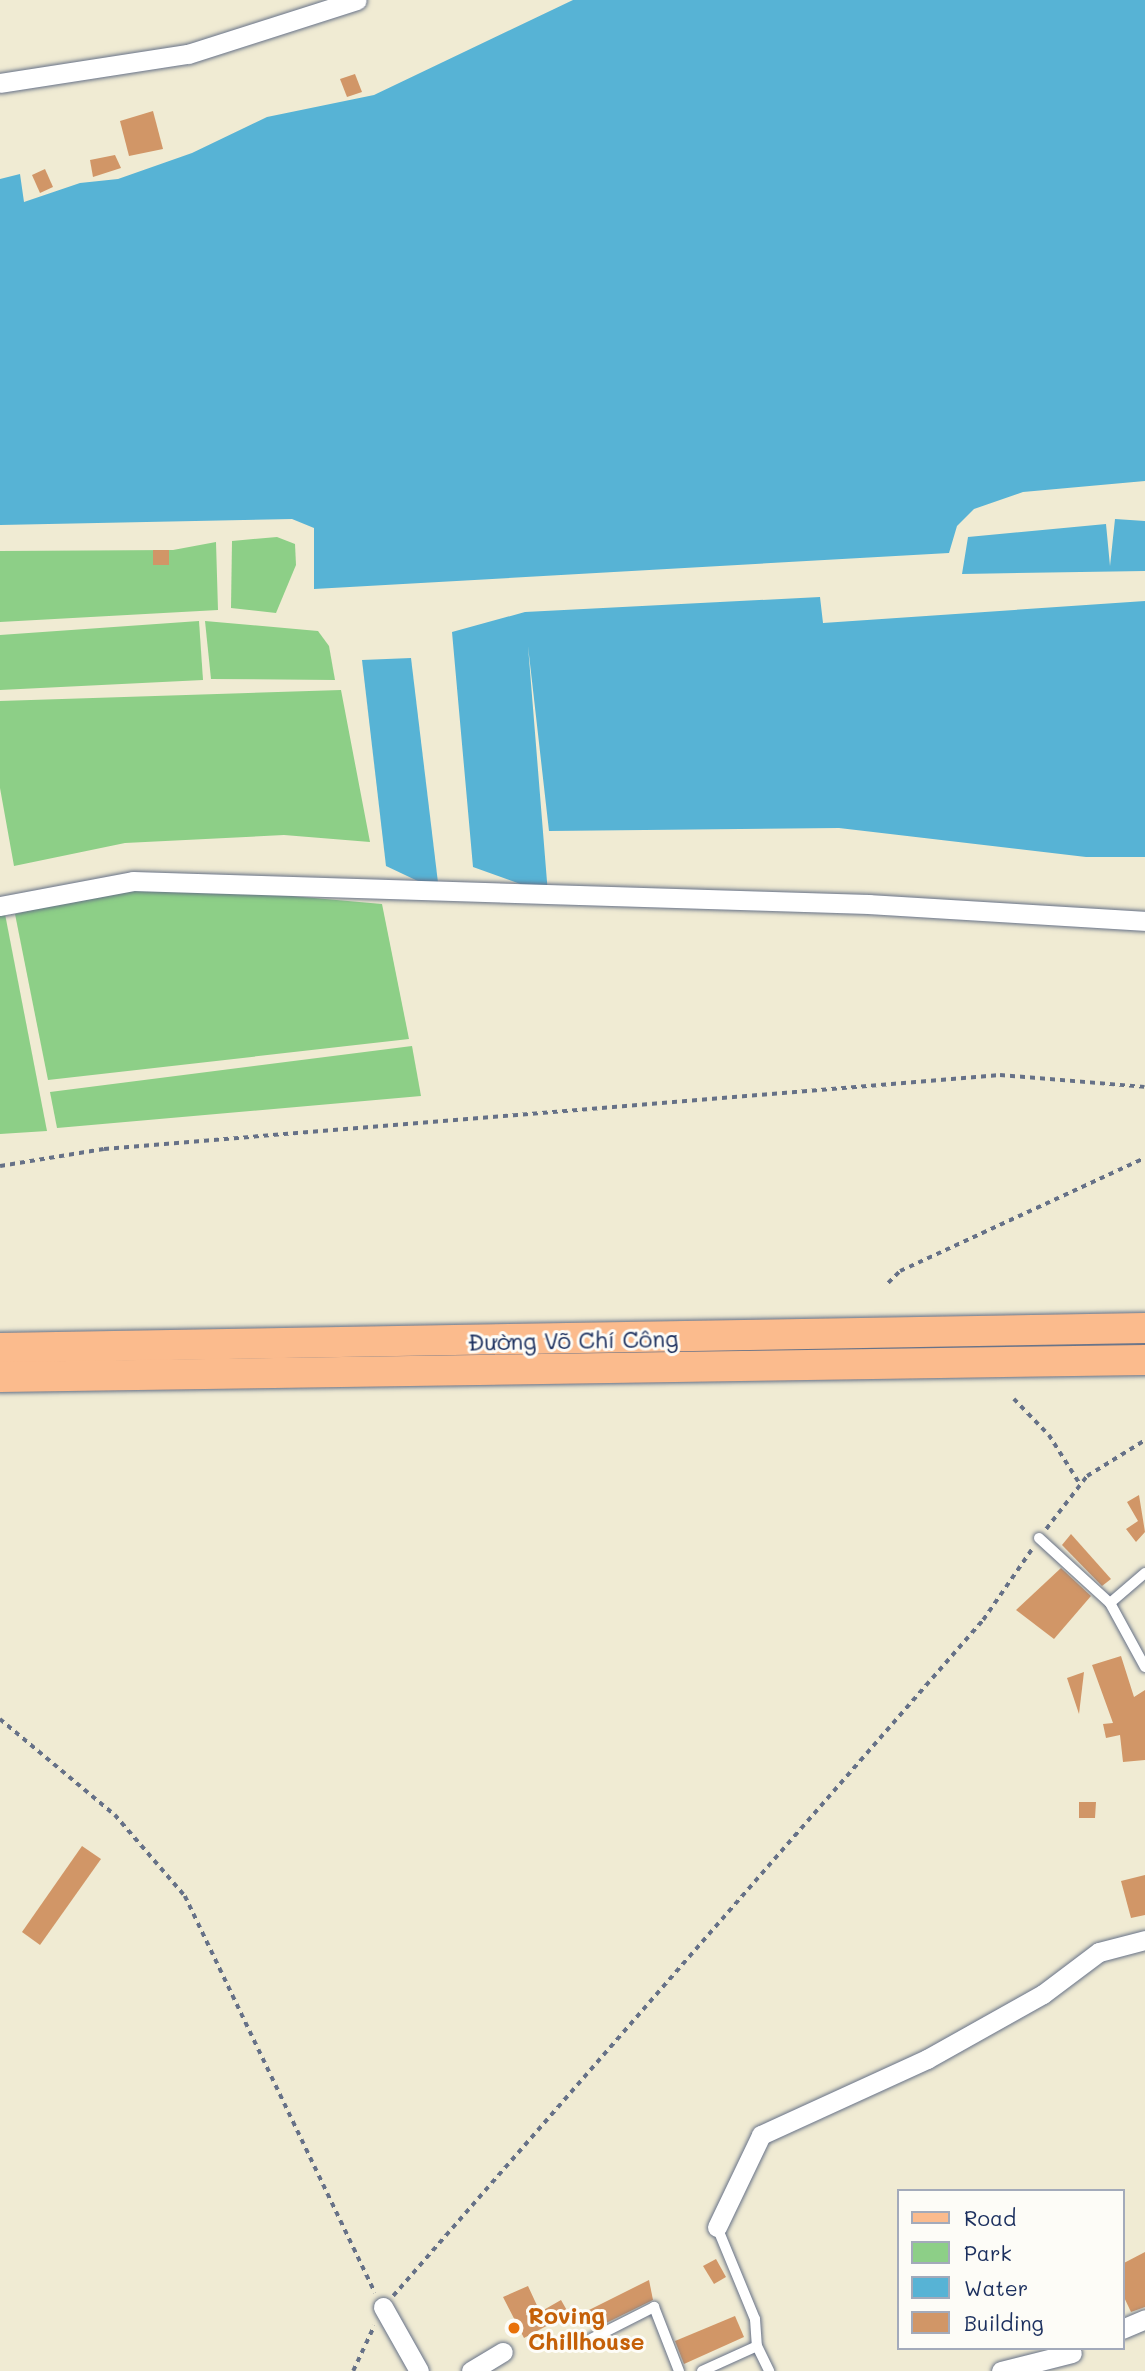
<!DOCTYPE html>
<meta charset="utf-8">
<style>
body{margin:0}
#map{position:relative;width:1145px;height:2371px;overflow:hidden;background:#f0ebd3;font-family:Mali,sans-serif}
div>[style]{position:absolute}
.green>*{inset:0;background:#8dcf87}
.water>*{inset:0;background:#57b3d5}
.building>*{inset:0;background:#d19667}
.path>*{height:3.5px;margin-top:-1.75px;transform-origin:0;background:repeating-linear-gradient(90deg,#667187 0 5px,transparent 0 10px)}
.roads{filter:drop-shadow(0 0 2px #667187) drop-shadow(0 0 2px #667187)}
.service>*{height:10px;margin:-5px;padding:0 5px;transform-origin:5px;border-radius:5px;background:#fff}
.minor>*{height:19px;margin:-9.5px;padding:0 9.5px;transform-origin:9.5px;border-radius:9.5px;background:#fff}
.primary>*{height:30px;margin:-15px;padding:0 15px;transform-origin:15px;border-radius:15px;background:#fbbb8d}
.dots>*{width:19px;height:19px;translate:-50% -50%;box-sizing:border-box;border:4px solid #fdfcf7;border-radius:50%}
span{translate:-50% -50%;white-space:nowrap;text-align:center;line-height:1.15;-webkit-text-stroke:6px #fdfcf7;paint-order:stroke}
.street-label{font-size:23px;color:#1b2f5e}
.food-label{font-size:23px;color:#c56008;font-weight:700}
.left{translate:0 -50%;text-align:left}
.legend{position:absolute;left:897px;top:2189px;width:228px;height:161px;box-sizing:border-box;background:#fdfcf7;border:2px solid #a3aaba;margin:0;padding:9px 12px;list-style:none;font-size:21px;color:#1b2f5e}
.legend li{display:flex;align-items:center;gap:14px;height:35px}
.legend b{width:35px;border:2px solid #a3aaba}
</style>
<div id="map">
<div class="green">
<i style="clip-path:polygon(277px 537px,295px 544px,296px 565px,276px 613px,231px 608px,232px 541px)"></i>
<i style="clip-path:polygon(216px 542px,218px 610px,0 622px,0 551px,173px 550px)"></i>
<i style="clip-path:polygon(199px 621px,203px 680px,0 690px,0 635px)"></i>
<i style="clip-path:polygon(205px 621px,318px 631px,329px 646px,335px 680px,211px 679px)"></i>
<i style="clip-path:polygon(341px 690px,370px 842px,284px 835px,125px 843px,14px 866px,0 788px,0 701px)"></i>
<i style="clip-path:polygon(143px 883px,382px 904px,409px 1039px,48px 1080px,15px 914px)"></i>
<i style="clip-path:polygon(5px 914px,47px 1131px,0 1134px,0 915px)"></i>
<i style="clip-path:polygon(412px 1046px,421px 1096px,57px 1128px,50px 1092px)"></i>
</div>
<div class="water">
<i style="clip-path:polygon(573px 0,1145px 0,1145px 481px,1023px 492px,974px 509px,957px 526px,949px 553px,314px 589px,314px 528px,292px 519px,0 525px,0 179px,20px 174px,24px 202px,80px 183px,118px 179px,192px 153px,267px 117px,374px 95px)"></i>
<i style="clip-path:polygon(1115px 519px,1145px 521px,1145px 571px,962px 574px,968px 537px,1106px 524px,1110px 566px)"></i>
<i style="clip-path:polygon(820px 597px,823px 623px,1145px 601px,1145px 857px,1086px 857px,839px 828px,549px 831px,528px 646px,548px 894px,473px 867px,452px 632px,525px 612px)"></i>
<i style="clip-path:polygon(411px 658px,439px 891px,386px 866px,362px 660px)"></i>
</div>
<div class="building">
<i style="clip-path:polygon(355px 74px,362px 92px,347px 97px,340px 79px)"></i>
<i style="clip-path:polygon(153px 111px,163px 149px,129px 156px,120px 121px)"></i>
<i style="clip-path:polygon(115px 155px,121px 168px,93px 177px,90px 160px)"></i>
<i style="clip-path:polygon(45px 169px,53px 187px,40px 193px,32px 175px)"></i>
<i style="clip-path:polygon(153px 550px,169px 550px,169px 565px,153px 565px)"></i>
<i style="clip-path:polygon(1139px 1495px,1145px 1532px,1136px 1542px,1126px 1529px,1138px 1521px,1127px 1502px)"></i>
<i style="clip-path:polygon(1071px 1534px,1111px 1579px,1102px 1586px,1062px 1545px)"></i>
<i style="clip-path:polygon(1061px 1568px,1091px 1596px,1054px 1639px,1016px 1610px)"></i>
<i style="clip-path:polygon(1121px 1656px,1134px 1697px,1145px 1690px,1145px 1760px,1123px 1762px,1120px 1735px,1106px 1738px,1103px 1724px,1113px 1723px,1092px 1665px)"></i>
<i style="clip-path:polygon(1084px 1672px,1079px 1714px,1067px 1678px)"></i>
<i style="clip-path:polygon(1079px 1802px,1096px 1802px,1095px 1818px,1079px 1818px)"></i>
<i style="clip-path:polygon(82px 1846px,101px 1859px,40px 1945px,22px 1932px)"></i>
<i style="clip-path:polygon(1145px 1875px,1145px 1915px,1131px 1918px,1121px 1881px)"></i>
<i style="clip-path:polygon(1145px 2252px,1145px 2307px,1131px 2312px,1122px 2293px,1122px 2264px)"></i>
<i style="clip-path:polygon(716px 2259px,726px 2277px,714px 2284px,703px 2266px)"></i>
<i style="clip-path:polygon(649px 2280px,653px 2300px,596px 2328px,589px 2310px)"></i>
<i style="clip-path:polygon(528px 2286px,540px 2312px,561px 2300px,569px 2314px,524px 2338px,503px 2297px)"></i>
<i style="clip-path:polygon(735px 2316px,744px 2337px,684px 2364px,675px 2341px)"></i>
</div>
<div class="path">
<i style="left:0;top:1166px;width:105px;rotate:-9.3deg"></i>
<i style="left:104px;top:1149px;width:899px;rotate:-4.72deg"></i>
<i style="left:1000px;top:1075px;width:145px;rotate:4.7deg"></i>
<i style="left:888px;top:1283px;width:17px;rotate:-45deg"></i>
<i style="left:900px;top:1271px;width:270px;rotate:-24.8deg"></i>
<i style="left:1014px;top:1399px;width:50px;rotate:45.8deg"></i>
<i style="left:1049px;top:1435px;width:58px;rotate:57.7deg"></i>
<i style="left:1046px;top:1529px;width:67px;rotate:-52.3deg"></i>
<i style="left:1087px;top:1476px;width:68px;rotate:-31.8deg"></i>
<i style="left:0;top:1719px;width:150px;rotate:39.9deg"></i>
<i style="left:115px;top:1815px;width:107px;rotate:49.2deg"></i>
<i style="left:185px;top:1896px;width:440px;rotate:64.4deg"></i>
<i style="left:393px;top:2296px;width:897px;rotate:-48.89deg"></i>
<i style="left:983px;top:1620px;width:86px;rotate:-55.4deg"></i>
<i style="left:353px;top:2371px;width:50px;rotate:-65deg"></i>
</div>
<div class="roads">
<div class="service">
<i style="left:1039px;top:1538px;width:96px;rotate:42.5deg"></i>
<i style="left:1145px;top:1573px;width:46px;rotate:139.4deg"></i>
<i style="left:1110px;top:1603px;width:73px;rotate:61.3deg"></i>
<i style="left:717px;top:2227px;width:100px;rotate:67.6deg"></i>
<i style="left:755px;top:2319px;width:27px;rotate:86deg"></i>
<i style="left:591px;top:2339px;width:71px;rotate:-26.9deg"></i>
<i style="left:654px;top:2307px;width:69px;rotate:68.7deg"></i>
<i style="left:702px;top:2371px;width:60px;rotate:-24.4deg"></i>
<i style="left:757px;top:2346px;width:28px;rotate:64deg"></i>
</div>
<div class="minor">
<i style="left:0;top:83px;width:190px;rotate:-8.8deg"></i>
<i style="left:188px;top:54px;width:177px;rotate:-17.7deg"></i>
<i style="left:0;top:906px;width:135px;rotate:-10.6deg"></i>
<i style="left:133px;top:881px;width:736px;rotate:1.79deg"></i>
<i style="left:869px;top:904px;width:277px;rotate:3.5deg"></i>
<i style="left:717px;top:2227px;width:102px;rotate:-64.4deg"></i>
<i style="left:761px;top:2135px;width:183px;rotate:-24.6deg"></i>
<i style="left:927px;top:2059px;width:133px;rotate:-29.3deg"></i>
<i style="left:1043px;top:1994px;width:70px;rotate:-36.9deg"></i>
<i style="left:1099px;top:1952px;width:48px;rotate:-14.6deg"></i>
<i style="left:383px;top:2307px;width:73px;rotate:60.6deg"></i>
<i style="left:1122px;top:2329px;width:25px;rotate:-23deg"></i>
<i style="left:471px;top:2371px;width:37px;rotate:-31deg"></i>
<i style="left:1001px;top:2371px;width:73px;rotate:-14.2deg"></i>
</div>
<div class="primary">
<i style="left:0;top:1348px;width:1145px;rotate:-1deg"></i>
<i style="left:0;top:1377px;width:1145px;rotate:-0.85deg"></i>
</div>
</div>
<div class="dots">
<i style="left:514px;top:2328px;background:#e8710a"></i>
</div>
<div class="street-label">
<span style="left:573px;top:1340px;rotate:-1deg">Đường Võ Chí Công</span>
</div>
<div class="food-label">
<span class="left" style="left:528px;top:2328px">Roving<br>Chillhouse</span>
</div>
<ul class="legend">
<li><b style="height:9px;background:#fbbb8d"></b>Road</li>
<li><b style="height:19px;background:#8dcf87"></b>Park</li>
<li><b style="height:19px;background:#57b3d5"></b>Water</li>
<li><b style="height:19px;background:#d19667"></b>Building</li>
</ul>
</div>
